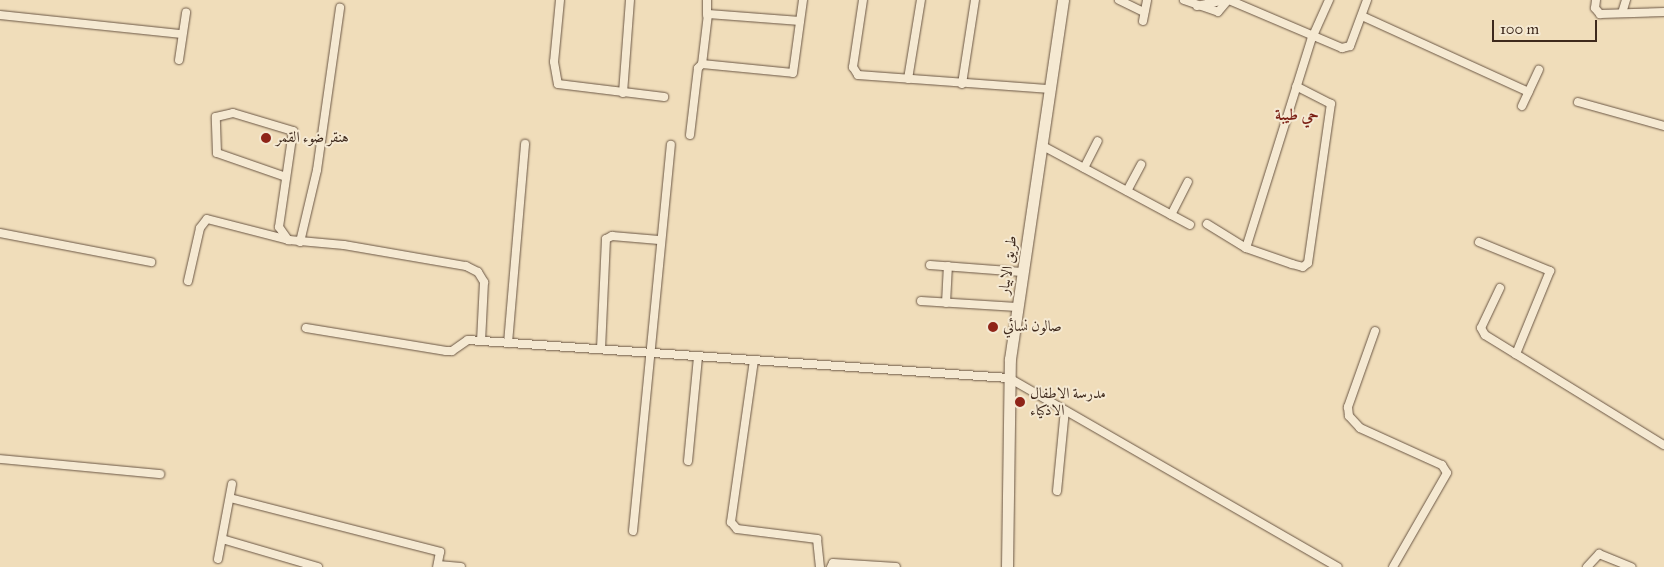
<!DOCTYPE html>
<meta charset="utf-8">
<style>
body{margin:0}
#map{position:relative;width:1664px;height:567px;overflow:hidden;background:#f0ddba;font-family:"IM FELL Great Primer",Amiri,serif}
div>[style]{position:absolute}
.roads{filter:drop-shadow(0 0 1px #6a5644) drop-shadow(0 0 1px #6a5644)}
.minor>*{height:8px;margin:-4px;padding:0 4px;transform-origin:4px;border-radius:4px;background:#f5e9d2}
.secondary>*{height:11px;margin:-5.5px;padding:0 5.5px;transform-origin:5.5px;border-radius:5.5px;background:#f5e9d2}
.dots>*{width:14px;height:14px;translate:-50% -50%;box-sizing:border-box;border:2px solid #f5e9d2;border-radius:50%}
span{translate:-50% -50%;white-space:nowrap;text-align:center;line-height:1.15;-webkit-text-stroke:4px #f5e9d2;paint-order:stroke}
.poi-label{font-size:15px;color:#3e291c}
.left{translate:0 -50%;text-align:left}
.street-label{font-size:15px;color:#3e291c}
.neighbourhood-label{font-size:16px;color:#7a1f14;font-weight:700}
.scale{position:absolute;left:1492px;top:20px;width:105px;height:22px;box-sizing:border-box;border:2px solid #3e291c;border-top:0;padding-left:6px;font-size:15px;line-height:18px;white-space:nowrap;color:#3e291c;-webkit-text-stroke:4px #f5e9d2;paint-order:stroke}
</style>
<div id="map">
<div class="roads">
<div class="minor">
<i style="left:560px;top:0;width:62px;rotate:95.5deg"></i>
<i style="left:554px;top:62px;width:22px;rotate:80deg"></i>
<i style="left:558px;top:84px;width:107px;rotate:7deg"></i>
<i style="left:707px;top:0;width:15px;rotate:90deg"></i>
<i style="left:863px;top:0;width:68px;rotate:98.5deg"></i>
<i style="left:853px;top:67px;width:9px;rotate:58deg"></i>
<i style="left:858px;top:75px;width:193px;rotate:4.2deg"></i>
<i style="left:1119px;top:0;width:28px;rotate:26deg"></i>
<i style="left:1184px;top:0;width:36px;rotate:19deg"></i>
<i style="left:1218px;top:12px;width:16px;rotate:-50deg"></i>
<i style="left:1229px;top:0;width:123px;rotate:23deg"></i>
<i style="left:1342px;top:48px;width:8px;rotate:-14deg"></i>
<i style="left:1350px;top:46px;width:49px;rotate:-69.7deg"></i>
<i style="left:1596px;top:0;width:8px;rotate:97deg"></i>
<i style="left:1595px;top:8px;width:8px;rotate:50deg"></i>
<i style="left:1600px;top:14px;width:64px;rotate:-1.8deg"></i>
<i style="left:1197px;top:6px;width:30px;rotate:-12deg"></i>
<i style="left:1622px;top:13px;width:14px;rotate:-73deg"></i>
<i style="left:0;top:15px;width:183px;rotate:6deg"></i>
<i style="left:1362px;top:16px;width:183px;rotate:24.5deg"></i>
<i style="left:800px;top:21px;width:92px;rotate:-175.6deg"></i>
<i style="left:708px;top:14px;width:50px;rotate:96.8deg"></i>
<i style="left:702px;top:64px;width:91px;rotate:5.6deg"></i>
<i style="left:793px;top:73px;width:74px;rotate:-82.2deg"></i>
<i style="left:1143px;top:21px;width:21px;rotate:-79deg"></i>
<i style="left:179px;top:60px;width:48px;rotate:-81.5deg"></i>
<i style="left:908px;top:79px;width:80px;rotate:-80.7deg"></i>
<i style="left:962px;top:84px;width:85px;rotate:-81.2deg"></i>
<i style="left:623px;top:93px;width:93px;rotate:-85.7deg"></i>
<i style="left:1578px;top:102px;width:89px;rotate:15.6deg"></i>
<i style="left:1522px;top:106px;width:40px;rotate:-65deg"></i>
<i style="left:690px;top:135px;width:67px;rotate:-83.2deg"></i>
<i style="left:698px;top:68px;width:6px;rotate:-45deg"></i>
<i style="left:1041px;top:145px;width:169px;rotate:28.2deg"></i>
<i style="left:1084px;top:168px;width:30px;rotate:-63deg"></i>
<i style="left:286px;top:177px;width:73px;rotate:-160.8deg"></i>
<i style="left:217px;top:153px;width:36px;rotate:-92deg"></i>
<i style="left:216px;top:117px;width:17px;rotate:-13deg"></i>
<i style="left:233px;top:113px;width:63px;rotate:16.7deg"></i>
<i style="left:293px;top:131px;width:97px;rotate:98.3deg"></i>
<i style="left:279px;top:227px;width:16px;rotate:55deg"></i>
<i style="left:1127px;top:191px;width:30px;rotate:-62deg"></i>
<i style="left:1171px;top:215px;width:37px;rotate:-63deg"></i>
<i style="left:1207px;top:224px;width:46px;rotate:31.6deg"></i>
<i style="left:1246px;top:248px;width:49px;rotate:19.2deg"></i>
<i style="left:1292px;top:264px;width:11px;rotate:15deg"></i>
<i style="left:1303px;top:267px;width:6px;rotate:-39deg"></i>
<i style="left:1308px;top:263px;width:161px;rotate:-81.8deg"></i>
<i style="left:1331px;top:104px;width:39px;rotate:-153deg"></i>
<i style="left:0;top:233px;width:154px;rotate:10.9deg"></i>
<i style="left:300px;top:242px;width:74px;rotate:-76.7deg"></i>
<i style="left:317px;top:170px;width:164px;rotate:-81.9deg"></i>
<i style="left:1479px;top:242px;width:77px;rotate:22.2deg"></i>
<i style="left:1550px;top:271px;width:90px;rotate:112.3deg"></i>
<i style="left:1246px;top:248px;width:220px;rotate:-72.6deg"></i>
<i style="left:1312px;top:38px;width:42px;rotate:-65.9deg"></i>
<i style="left:930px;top:265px;width:92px;rotate:4.4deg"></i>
<i style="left:188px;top:281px;width:54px;rotate:-77.2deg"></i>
<i style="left:200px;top:228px;width:11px;rotate:-52deg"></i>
<i style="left:207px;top:219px;width:85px;rotate:14.4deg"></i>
<i style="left:289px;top:240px;width:55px;rotate:5.2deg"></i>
<i style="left:344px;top:245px;width:124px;rotate:9.8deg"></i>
<i style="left:466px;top:266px;width:13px;rotate:27deg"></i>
<i style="left:478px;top:272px;width:12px;rotate:59deg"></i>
<i style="left:484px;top:282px;width:59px;rotate:92.9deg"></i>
<i style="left:1500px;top:288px;width:44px;rotate:115.4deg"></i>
<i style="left:1481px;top:328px;width:8px;rotate:60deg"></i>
<i style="left:1485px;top:335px;width:210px;rotate:31.6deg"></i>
<i style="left:921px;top:301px;width:96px;rotate:3.6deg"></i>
<i style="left:946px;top:303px;width:37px;rotate:-87deg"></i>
<i style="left:306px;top:328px;width:142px;rotate:9.3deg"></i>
<i style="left:446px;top:351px;width:6px"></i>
<i style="left:452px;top:351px;width:19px;rotate:-35deg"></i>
<i style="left:468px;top:340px;width:542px;rotate:4.02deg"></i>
<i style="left:1009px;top:378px;width:379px;rotate:29.9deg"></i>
<i style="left:1375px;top:331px;width:81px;rotate:109.6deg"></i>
<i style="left:1348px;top:407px;width:9px;rotate:84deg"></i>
<i style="left:1349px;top:416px;width:16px;rotate:47deg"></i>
<i style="left:1360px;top:428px;width:90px;rotate:24.3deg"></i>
<i style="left:1442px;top:465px;width:9px;rotate:58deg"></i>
<i style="left:1447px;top:473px;width:108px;rotate:119.9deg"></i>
<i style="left:508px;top:343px;width:200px;rotate:-85.1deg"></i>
<i style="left:601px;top:349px;width:110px;rotate:-87.4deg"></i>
<i style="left:606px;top:239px;width:7px;rotate:-27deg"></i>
<i style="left:612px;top:236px;width:47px;rotate:4.9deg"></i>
<i style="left:754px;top:360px;width:164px;rotate:98.1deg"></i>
<i style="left:731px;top:522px;width:9px;rotate:49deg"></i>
<i style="left:737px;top:529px;width:81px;rotate:7.1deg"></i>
<i style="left:817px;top:539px;width:28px;rotate:84deg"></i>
<i style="left:0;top:459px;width:161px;rotate:5.4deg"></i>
<i style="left:688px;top:461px;width:104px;rotate:-84.5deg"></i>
<i style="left:1057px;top:491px;width:81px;rotate:-84.4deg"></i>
<i style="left:230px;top:498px;width:217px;rotate:14.4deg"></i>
<i style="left:440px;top:552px;width:15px;rotate:101deg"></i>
<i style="left:633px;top:531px;width:388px;rotate:-84.4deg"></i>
<i style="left:222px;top:539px;width:100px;rotate:16.3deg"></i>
<i style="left:218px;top:559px;width:76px;rotate:-79.4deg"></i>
<i style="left:438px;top:565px;width:23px;rotate:5deg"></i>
<i style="left:831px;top:567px;width:4px;rotate:-63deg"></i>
<i style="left:833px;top:563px;width:63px;rotate:3.6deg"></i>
<i style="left:1587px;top:567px;width:18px;rotate:-47deg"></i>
<i style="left:1599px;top:554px;width:35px;rotate:22deg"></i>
</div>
<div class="secondary">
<i style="left:1007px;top:567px;width:208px;rotate:-89.2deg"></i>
<i style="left:1010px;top:359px;width:363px;rotate:-81.6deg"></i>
</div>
</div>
<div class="dots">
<i style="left:266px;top:138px;background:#8f2418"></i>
<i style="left:993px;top:327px;background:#8f2418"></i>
<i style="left:1020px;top:402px;background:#8f2418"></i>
</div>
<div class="poi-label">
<span class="left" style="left:276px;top:138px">هنقر ضوء القمر</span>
<span class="left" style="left:1003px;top:327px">صالون نسائي</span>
<span class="left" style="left:1030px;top:402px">مدرسة الاطفال<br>الاذكياء</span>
</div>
<div class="street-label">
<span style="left:1008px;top:265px;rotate:-82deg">طريق الابيار</span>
</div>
<div class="neighbourhood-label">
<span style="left:1297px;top:115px">حي طيبة</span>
</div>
<div class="scale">100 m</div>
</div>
